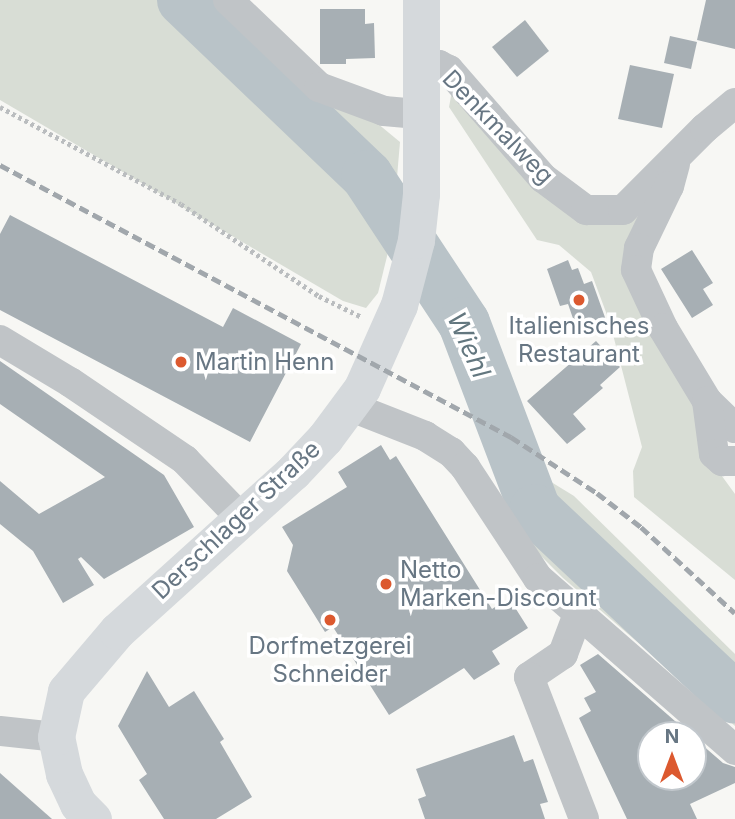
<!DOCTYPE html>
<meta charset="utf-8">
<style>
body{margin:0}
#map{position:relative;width:735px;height:819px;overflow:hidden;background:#f7f7f4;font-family:Inter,sans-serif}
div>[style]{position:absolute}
.green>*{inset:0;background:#d8ddd5}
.river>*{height:52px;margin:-26px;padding:0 26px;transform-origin:26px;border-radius:26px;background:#b9c3c8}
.building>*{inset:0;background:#a7afb4}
.path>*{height:4.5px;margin-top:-2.25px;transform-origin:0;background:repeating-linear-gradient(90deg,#babdbf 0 3.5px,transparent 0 7px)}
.minor>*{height:30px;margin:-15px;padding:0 15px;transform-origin:15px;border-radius:15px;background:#c0c4c7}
.major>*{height:37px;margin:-18.5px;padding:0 18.5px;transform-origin:18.5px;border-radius:18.5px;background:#d5d9dc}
.rail>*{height:5px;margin-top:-2.5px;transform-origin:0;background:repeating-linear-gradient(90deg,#a1a7ac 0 10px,transparent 0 15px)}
.dots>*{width:19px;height:19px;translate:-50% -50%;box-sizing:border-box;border:4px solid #fff;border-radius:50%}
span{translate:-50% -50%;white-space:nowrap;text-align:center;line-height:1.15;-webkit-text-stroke:7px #fff;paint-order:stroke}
.street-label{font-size:24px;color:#677683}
.poi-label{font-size:24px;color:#677683}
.left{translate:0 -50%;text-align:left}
.water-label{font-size:26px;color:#63777f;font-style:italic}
.north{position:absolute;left:637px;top:721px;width:70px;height:70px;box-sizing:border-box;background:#fff;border:2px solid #c2c8cd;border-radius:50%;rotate:0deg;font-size:19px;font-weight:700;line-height:28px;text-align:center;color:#677683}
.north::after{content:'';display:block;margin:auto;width:24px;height:32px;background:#dc592f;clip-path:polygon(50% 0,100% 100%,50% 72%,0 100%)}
</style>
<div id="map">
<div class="green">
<i style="clip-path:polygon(0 0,228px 0,400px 142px,392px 236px,378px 293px,366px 308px,343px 301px,0 100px)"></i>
<i style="clip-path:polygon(452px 91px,582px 212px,661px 181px,635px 240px,692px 386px,703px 450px,735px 494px,735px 580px,634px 497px,633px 471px,642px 447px,610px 323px,591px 272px,559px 245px,537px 240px,449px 107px)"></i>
<i style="clip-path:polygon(489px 444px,574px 496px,735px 654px,735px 726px,563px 578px,518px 533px)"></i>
</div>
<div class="river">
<i style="left:183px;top:0;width:255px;rotate:43.7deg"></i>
<i style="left:367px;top:176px;width:176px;rotate:56.6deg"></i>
<i style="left:464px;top:323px;width:200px;rotate:69.2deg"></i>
<i style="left:535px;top:510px;width:274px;rotate:43.2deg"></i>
</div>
<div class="building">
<i style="clip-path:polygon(706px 0,735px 0,735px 49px,697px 40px)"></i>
<i style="clip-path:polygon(320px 9px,365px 9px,365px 24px,374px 23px,375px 58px,346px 59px,346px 64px,320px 64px)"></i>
<i style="clip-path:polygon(525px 20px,549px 51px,517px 77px,492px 47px)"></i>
<i style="clip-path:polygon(670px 36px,697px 42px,691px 69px,664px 63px)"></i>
<i style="clip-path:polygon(630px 65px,674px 74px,662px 128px,618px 119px)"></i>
<i style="clip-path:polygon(10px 215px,223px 327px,233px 308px,301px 344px,250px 442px,0 310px,0 234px)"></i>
<i style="clip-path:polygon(692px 250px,713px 283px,703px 289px,713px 305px,692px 318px,661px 269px)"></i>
<i style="clip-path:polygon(568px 260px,572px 270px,578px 268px,584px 284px,592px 281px,607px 323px,578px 333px,568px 304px,560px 306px,547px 269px)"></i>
<i style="clip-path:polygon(596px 341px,620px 367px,600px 385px,603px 388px,573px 414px,586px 429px,567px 444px,527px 401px)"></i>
<i style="clip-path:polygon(0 361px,164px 475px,194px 527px,104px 579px,81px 557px,78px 559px,94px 585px,63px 603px,33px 551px,0 524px,0 481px,39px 514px,105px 477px,0 404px)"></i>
<i style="clip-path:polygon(381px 445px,390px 460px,396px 456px,492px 609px,509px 598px,528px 628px,492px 651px,500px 664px,474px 680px,464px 668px,389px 715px,333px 627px,325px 632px,287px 571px,293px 545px,282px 527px,347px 487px,338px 472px)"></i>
<i style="clip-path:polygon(598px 654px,691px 735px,651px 735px,651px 777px,693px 777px,693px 737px,723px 763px,735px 767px,735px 783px,690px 804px,697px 819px,627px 819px,579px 718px,591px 711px,584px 698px,596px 692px,580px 665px)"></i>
<i style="clip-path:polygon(147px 671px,169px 707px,194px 691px,224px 739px,220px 742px,252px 797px,216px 819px,164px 819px,139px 780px,147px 774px,118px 726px)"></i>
<i style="clip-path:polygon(514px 735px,524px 762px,533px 759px,548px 802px,540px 804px,545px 819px,425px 819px,418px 799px,426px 796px,416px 769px)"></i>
<i style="clip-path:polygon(0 773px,52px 819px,0 819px)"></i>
</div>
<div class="path">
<i style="left:0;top:107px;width:205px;rotate:28.2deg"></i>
<i style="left:181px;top:204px;width:166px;rotate:33.7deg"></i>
<i style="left:319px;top:296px;width:46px;rotate:26deg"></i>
</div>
<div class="minor">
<i style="left:228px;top:0;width:126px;rotate:43.7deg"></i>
<i style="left:319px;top:87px;width:69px;rotate:20.3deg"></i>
<i style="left:384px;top:111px;width:37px;rotate:5deg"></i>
<i style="left:421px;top:65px;width:18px"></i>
<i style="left:439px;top:65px;width:11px;rotate:27deg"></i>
<i style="left:449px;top:70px;width:143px;rotate:49deg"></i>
<i style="left:543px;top:178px;width:54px;rotate:36.7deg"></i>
<i style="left:586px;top:210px;width:37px"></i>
<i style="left:623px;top:210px;width:116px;rotate:-45deg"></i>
<i style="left:705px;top:128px;width:39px;rotate:-40deg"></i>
<i style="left:675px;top:164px;width:23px;rotate:105deg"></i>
<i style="left:669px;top:186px;width:69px;rotate:115.8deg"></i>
<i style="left:639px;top:248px;width:22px;rotate:98deg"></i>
<i style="left:636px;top:270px;width:64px;rotate:65deg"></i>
<i style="left:663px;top:328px;width:85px;rotate:58.9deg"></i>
<i style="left:707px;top:401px;width:39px;rotate:44deg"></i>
<i style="left:0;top:340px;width:82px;rotate:31deg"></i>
<i style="left:70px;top:382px;width:139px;rotate:34.1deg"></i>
<i style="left:185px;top:460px;width:81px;rotate:46deg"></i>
<i style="left:707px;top:401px;width:53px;rotate:82.5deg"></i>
<i style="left:714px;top:454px;width:11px;rotate:41deg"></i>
<i style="left:722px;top:461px;width:13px"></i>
<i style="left:349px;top:406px;width:82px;rotate:21.5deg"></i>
<i style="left:425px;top:436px;width:31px;rotate:32deg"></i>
<i style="left:451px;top:452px;width:21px;rotate:47deg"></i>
<i style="left:465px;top:467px;width:133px;rotate:56.7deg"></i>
<i style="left:538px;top:578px;width:262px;rotate:41.1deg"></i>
<i style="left:578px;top:614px;width:43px;rotate:110.6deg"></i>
<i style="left:563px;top:654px;width:41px;rotate:145.9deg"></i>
<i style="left:529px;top:677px;width:152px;rotate:68.8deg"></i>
<i style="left:0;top:731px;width:56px;rotate:6.1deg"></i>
</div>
<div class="major">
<i style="left:93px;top:819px;width:21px;rotate:-135deg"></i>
<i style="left:78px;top:804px;width:33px;rotate:-115deg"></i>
<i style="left:64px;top:774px;width:38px;rotate:-102deg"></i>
<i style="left:56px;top:737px;width:47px;rotate:-77.7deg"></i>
<i style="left:66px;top:691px;width:79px;rotate:-49.6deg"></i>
<i style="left:117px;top:631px;width:237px;rotate:-42.1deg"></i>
<i style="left:293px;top:472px;width:47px;rotate:-46.7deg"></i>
<i style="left:325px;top:438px;width:62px;rotate:-53.5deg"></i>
<i style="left:362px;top:388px;width:91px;rotate:-66deg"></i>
<i style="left:399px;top:305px;width:67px;rotate:-75.3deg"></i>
<i style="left:416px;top:240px;width:46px;rotate:-83.8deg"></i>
<i style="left:421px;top:194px;width:194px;rotate:-90deg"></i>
</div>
<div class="rail">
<i style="left:0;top:165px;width:579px;rotate:28.03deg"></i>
<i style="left:511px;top:437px;width:103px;rotate:33.1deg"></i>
<i style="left:597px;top:493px;width:56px;rotate:37.7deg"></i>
<i style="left:641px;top:527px;width:127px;rotate:42.5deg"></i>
</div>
<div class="dots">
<i style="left:579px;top:300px;background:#dc592f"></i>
<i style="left:181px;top:362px;background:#dc592f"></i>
<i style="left:386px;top:584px;background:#dc592f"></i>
<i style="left:330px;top:620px;background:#dc592f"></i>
</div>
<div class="street-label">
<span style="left:498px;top:127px;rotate:46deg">Denkmalweg</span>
<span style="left:236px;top:520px;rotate:-43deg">Derschlager Straße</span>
</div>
<div class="poi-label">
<span style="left:579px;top:340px">Italienisches<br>Restaurant</span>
<span class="left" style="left:195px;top:362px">Martin Henn</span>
<span class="left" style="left:400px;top:584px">Netto<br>Marken-Discount</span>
<span style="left:330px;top:660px">Dorfmetzgerei<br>Schneider</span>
</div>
<div class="water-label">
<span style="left:469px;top:345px;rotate:66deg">Wiehl</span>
</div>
<div class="north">N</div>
</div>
